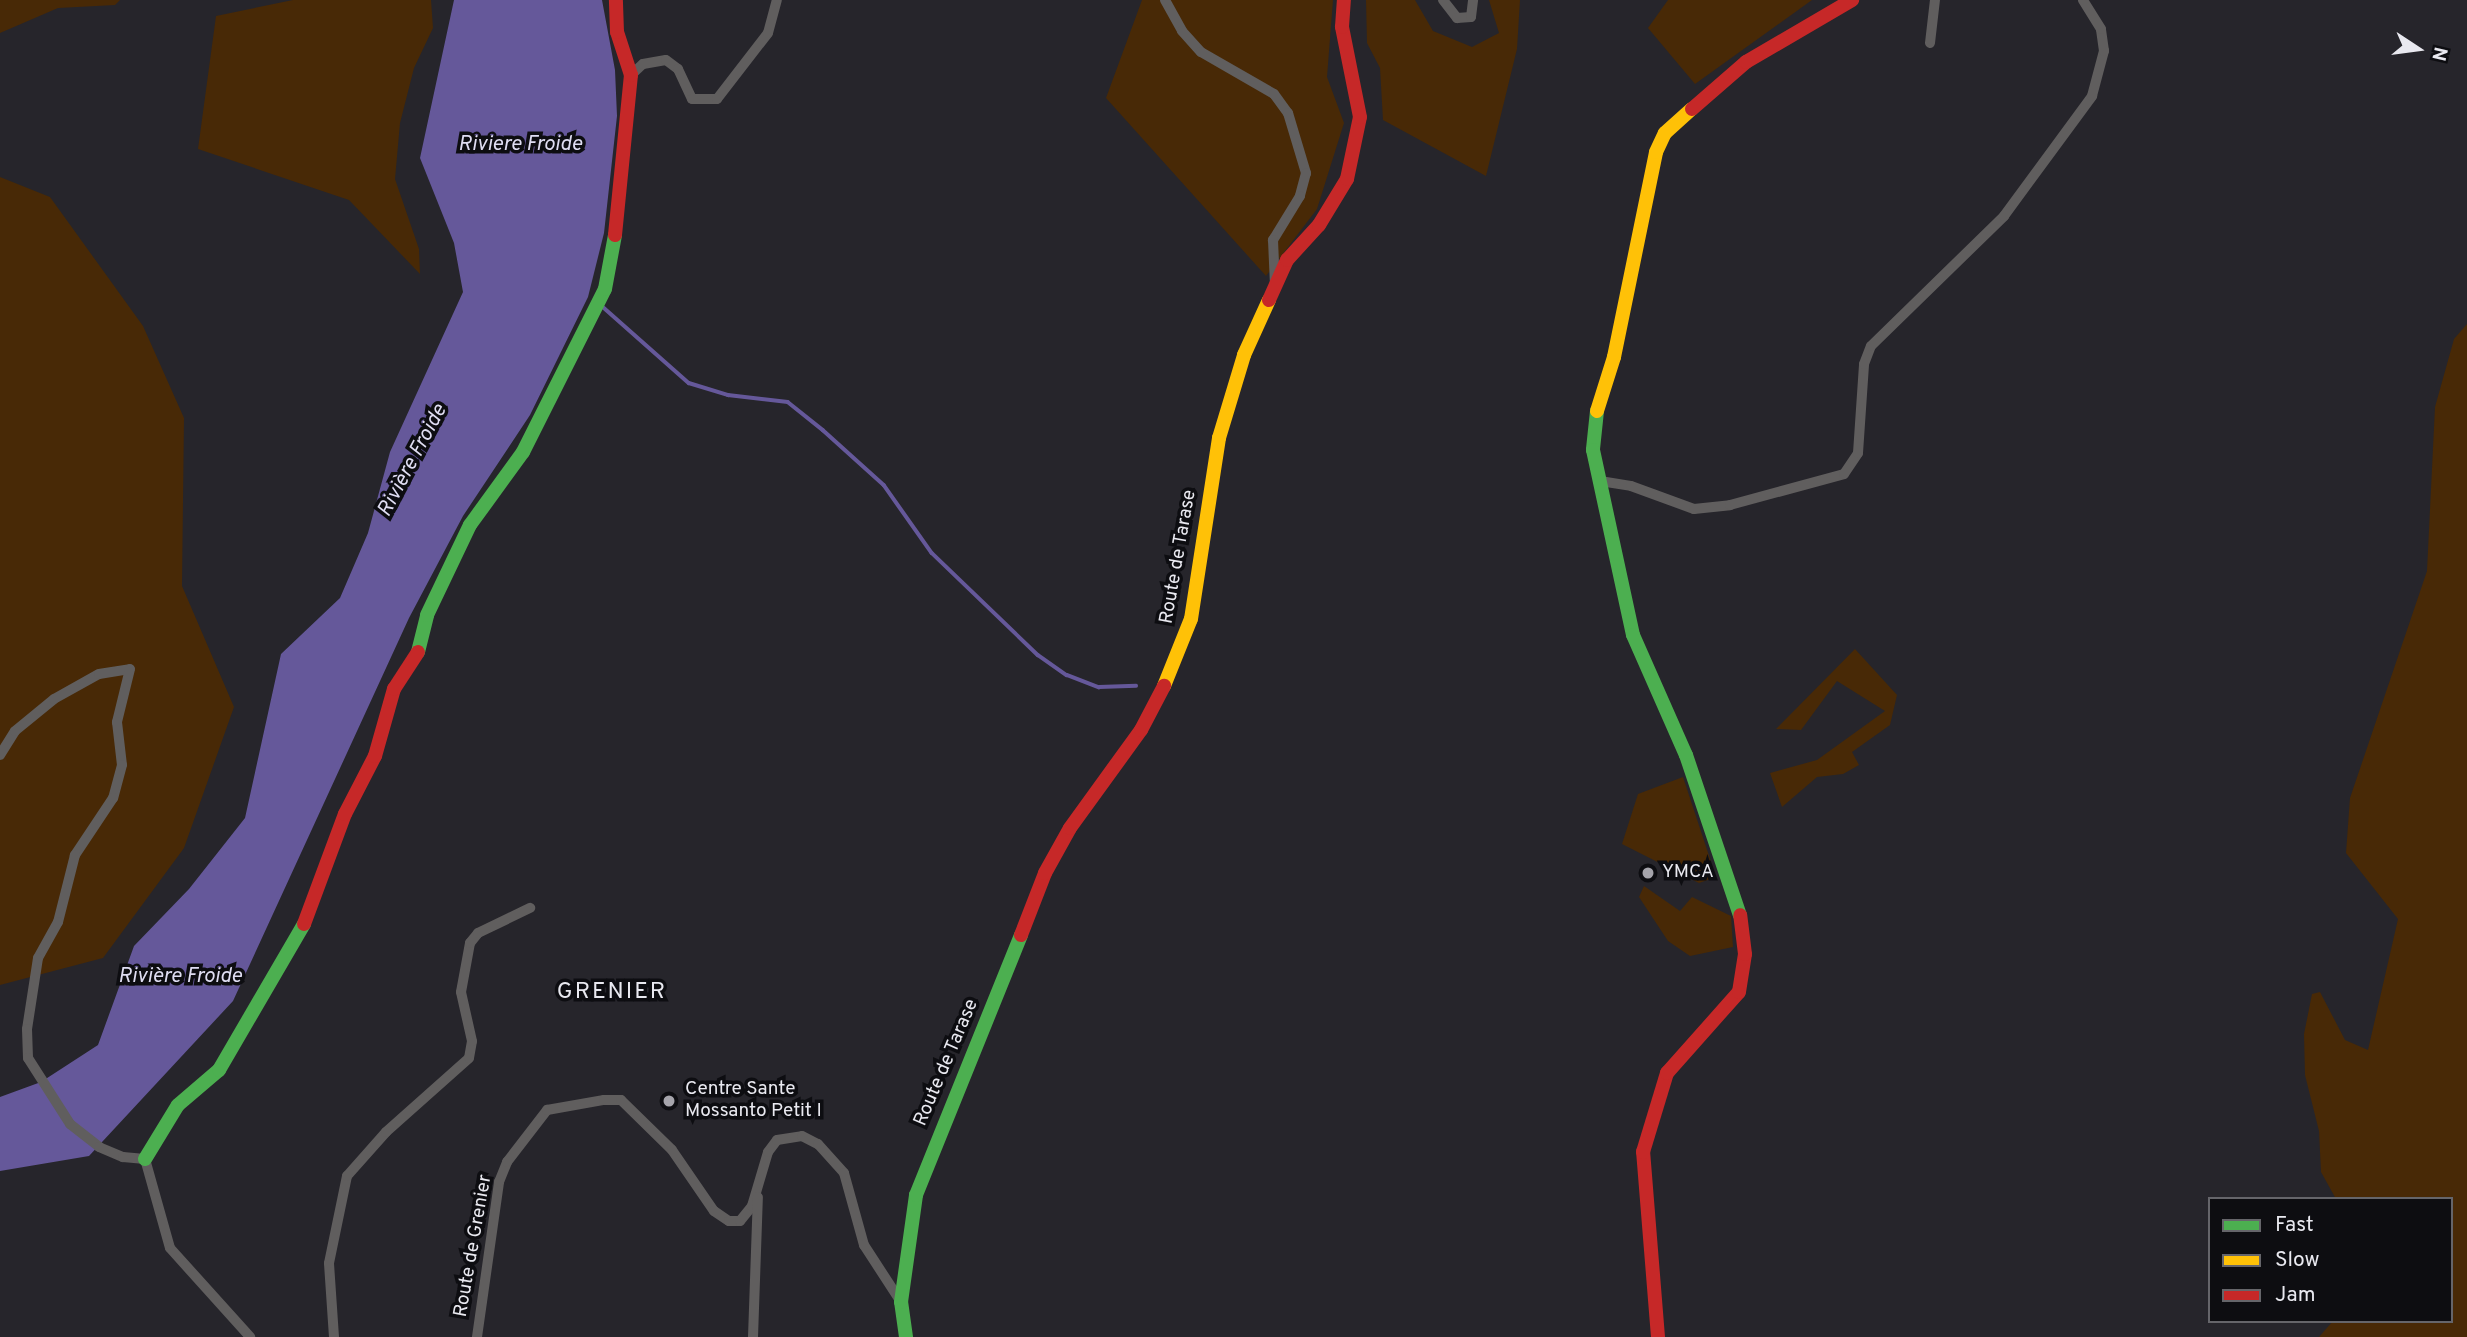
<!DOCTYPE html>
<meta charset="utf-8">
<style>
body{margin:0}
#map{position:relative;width:2467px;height:1337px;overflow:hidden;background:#26252b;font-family:Overpass,sans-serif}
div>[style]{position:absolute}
.green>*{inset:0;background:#482906}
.water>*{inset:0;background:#65589a}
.stream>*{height:3.5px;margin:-1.75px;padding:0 1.75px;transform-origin:1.75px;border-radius:1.75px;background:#65589a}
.street>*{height:10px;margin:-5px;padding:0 5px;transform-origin:5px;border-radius:5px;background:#605e5e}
.fast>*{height:14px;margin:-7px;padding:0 7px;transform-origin:7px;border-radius:7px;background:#4caf50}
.slow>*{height:14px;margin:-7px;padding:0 7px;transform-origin:7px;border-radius:7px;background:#ffc107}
.jam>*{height:14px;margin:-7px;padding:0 7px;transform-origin:7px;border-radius:7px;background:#c62828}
.dots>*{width:19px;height:19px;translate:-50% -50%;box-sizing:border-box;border:4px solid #0d0d11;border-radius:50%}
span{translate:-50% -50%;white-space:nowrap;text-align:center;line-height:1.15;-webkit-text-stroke:7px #0d0d11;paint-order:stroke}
.street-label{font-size:19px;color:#e9e9f0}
.poi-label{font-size:19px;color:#e9e9f0}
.left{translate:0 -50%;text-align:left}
.water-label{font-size:21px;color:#dfddf2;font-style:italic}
.quarter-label{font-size:23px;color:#e9e9f0;letter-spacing:2px}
.legend{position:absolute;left:2208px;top:1197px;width:245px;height:126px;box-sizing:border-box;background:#0d0d11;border:2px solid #65656a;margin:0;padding:9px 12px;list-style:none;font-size:21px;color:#e9e9f0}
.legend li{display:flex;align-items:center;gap:14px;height:35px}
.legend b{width:35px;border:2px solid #65656a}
.north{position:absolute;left:2383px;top:14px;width:70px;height:70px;-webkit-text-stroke:5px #0d0d11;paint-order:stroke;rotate:103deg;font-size:19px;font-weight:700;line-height:28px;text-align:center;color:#e9e9f0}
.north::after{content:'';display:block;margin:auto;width:24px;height:32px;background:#e9e9f0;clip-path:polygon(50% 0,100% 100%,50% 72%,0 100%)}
</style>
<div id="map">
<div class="green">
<i style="clip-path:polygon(0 0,120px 0,115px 5px,58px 8px,0 33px)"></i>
<i style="clip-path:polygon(293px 0,431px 0,433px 28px,414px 68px,400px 123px,395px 179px,419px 249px,420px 274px,349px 200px,198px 149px,216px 16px)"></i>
<i style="clip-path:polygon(1142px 0,1333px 0,1327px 77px,1344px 123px,1317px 209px,1266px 276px,1106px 98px)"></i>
<i style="clip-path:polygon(1366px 0,1415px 0,1433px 31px,1472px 47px,1499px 33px,1489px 0,1520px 0,1517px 49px,1486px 176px,1383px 120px,1380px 68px,1367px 43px)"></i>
<i style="clip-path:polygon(1668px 0,1812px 0,1695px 84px,1648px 28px)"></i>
<i style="clip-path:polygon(0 177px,50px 197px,143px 326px,184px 418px,182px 586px,234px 707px,184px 848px,103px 958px,0 985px)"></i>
<i style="clip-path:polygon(2467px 324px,2467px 1337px,2319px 1337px,2333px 1321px,2451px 1321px,2451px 1199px,2336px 1199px,2321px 1172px,2319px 1131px,2305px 1075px,2304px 1034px,2312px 994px,2320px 992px,2345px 1040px,2368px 1050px,2398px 919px,2346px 853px,2350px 798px,2427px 571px,2435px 407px,2454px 339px)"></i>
<i style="clip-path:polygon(1855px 649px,1897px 695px,1890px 725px,1852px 752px,1859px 765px,1843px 774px,1817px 777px,1782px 807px,1770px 773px,1817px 760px,1885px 711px,1837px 681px,1801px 730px,1776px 729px)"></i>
<i style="clip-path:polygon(1683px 777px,1716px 877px,1699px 883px,1622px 844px,1638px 794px)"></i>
<i style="clip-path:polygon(1644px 886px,1680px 911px,1692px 897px,1731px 916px,1733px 947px,1690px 956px,1668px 941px,1639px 897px)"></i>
</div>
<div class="water">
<i style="clip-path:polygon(454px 0,602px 0,615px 70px,617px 116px,604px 233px,588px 297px,530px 415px,463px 516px,409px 618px,233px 1001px,89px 1156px,0 1171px,0 1097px,41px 1082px,98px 1045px,134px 946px,189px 889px,245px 818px,281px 654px,340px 598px,368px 533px,390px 452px,463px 292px,454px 243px,420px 158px)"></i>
</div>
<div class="stream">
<i style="left:602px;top:306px;width:116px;rotate:41.5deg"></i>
<i style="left:689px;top:383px;width:41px;rotate:17.1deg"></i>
<i style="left:728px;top:395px;width:60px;rotate:6.7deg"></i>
<i style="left:788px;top:402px;width:45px;rotate:38.7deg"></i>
<i style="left:823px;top:430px;width:82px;rotate:42deg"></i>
<i style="left:884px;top:485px;width:83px;rotate:54.8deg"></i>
<i style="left:932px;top:553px;width:147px;rotate:43.9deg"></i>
<i style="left:1038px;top:655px;width:35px;rotate:35deg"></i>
<i style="left:1067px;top:675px;width:34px;rotate:21deg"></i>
<i style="left:1099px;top:687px;width:37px;rotate:-2deg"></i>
</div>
<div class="street">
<i style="left:1165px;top:0;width:35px;rotate:61deg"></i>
<i style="left:1182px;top:31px;width:28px;rotate:48deg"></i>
<i style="left:1201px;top:52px;width:84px;rotate:29.9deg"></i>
<i style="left:1274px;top:94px;width:24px;rotate:54deg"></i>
<i style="left:1288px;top:113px;width:63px;rotate:73.3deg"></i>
<i style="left:1306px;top:173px;width:24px;rotate:105deg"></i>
<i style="left:1300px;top:196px;width:52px;rotate:121.5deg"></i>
<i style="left:1273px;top:240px;width:45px;rotate:87.5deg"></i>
<i style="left:1443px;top:0;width:23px;rotate:52deg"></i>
<i style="left:1457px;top:18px;width:14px;rotate:-4deg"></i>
<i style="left:1471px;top:17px;width:17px;rotate:-83deg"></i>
<i style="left:1930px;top:43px;width:43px;rotate:-83.4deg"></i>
<i style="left:631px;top:75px;width:16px;rotate:-43deg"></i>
<i style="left:643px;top:64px;width:23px;rotate:-10deg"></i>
<i style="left:666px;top:60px;width:15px;rotate:37deg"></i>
<i style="left:678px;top:69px;width:33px;rotate:65deg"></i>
<i style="left:692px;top:99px;width:25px"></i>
<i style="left:717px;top:99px;width:83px;rotate:-52.3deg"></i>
<i style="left:768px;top:33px;width:34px;rotate:-75deg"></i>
<i style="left:1600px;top:481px;width:31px;rotate:9deg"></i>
<i style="left:1631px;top:486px;width:67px;rotate:20.1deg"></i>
<i style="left:1694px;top:509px;width:36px;rotate:-6deg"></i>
<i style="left:1730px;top:505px;width:118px;rotate:-15.2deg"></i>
<i style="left:1844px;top:474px;width:25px;rotate:-56deg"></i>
<i style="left:1858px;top:453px;width:89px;rotate:-86.1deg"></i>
<i style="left:1864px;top:364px;width:19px;rotate:-69deg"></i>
<i style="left:1871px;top:346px;width:186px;rotate:-44.3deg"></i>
<i style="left:2004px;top:216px;width:149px;rotate:-53.7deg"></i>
<i style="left:2092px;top:96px;width:47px;rotate:-75.1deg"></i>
<i style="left:2104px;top:51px;width:22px;rotate:-98deg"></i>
<i style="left:2101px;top:29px;width:34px;rotate:-122deg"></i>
<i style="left:0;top:755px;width:28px;rotate:-58deg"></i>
<i style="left:15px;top:731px;width:50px;rotate:-39.4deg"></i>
<i style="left:54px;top:699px;width:51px;rotate:-29.1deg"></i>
<i style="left:99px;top:674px;width:31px;rotate:-9deg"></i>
<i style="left:130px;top:669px;width:55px;rotate:103.8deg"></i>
<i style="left:117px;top:722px;width:43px;rotate:83.4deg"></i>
<i style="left:122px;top:765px;width:34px;rotate:105deg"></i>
<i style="left:113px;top:798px;width:69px;rotate:123.7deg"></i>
<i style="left:75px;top:855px;width:69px;rotate:104.2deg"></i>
<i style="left:58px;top:922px;width:41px;rotate:119.1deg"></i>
<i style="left:38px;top:958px;width:72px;rotate:98.8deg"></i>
<i style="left:27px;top:1029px;width:29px;rotate:88deg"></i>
<i style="left:28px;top:1058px;width:78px;rotate:57.5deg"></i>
<i style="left:70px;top:1124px;width:37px;rotate:38deg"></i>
<i style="left:99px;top:1147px;width:26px;rotate:23deg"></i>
<i style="left:123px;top:1157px;width:22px;rotate:5deg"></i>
<i style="left:145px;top:1159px;width:92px;rotate:74.3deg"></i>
<i style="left:170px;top:1248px;width:120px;rotate:48deg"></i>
<i style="left:334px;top:1337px;width:74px;rotate:-93.9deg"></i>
<i style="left:329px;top:1263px;width:89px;rotate:-78.3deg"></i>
<i style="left:347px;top:1176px;width:59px;rotate:-48.4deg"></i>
<i style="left:386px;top:1132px;width:111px;rotate:-41.7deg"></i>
<i style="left:469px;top:1058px;width:17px;rotate:-80deg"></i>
<i style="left:472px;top:1041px;width:50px;rotate:-102.7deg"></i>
<i style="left:461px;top:992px;width:50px;rotate:-79.6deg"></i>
<i style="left:470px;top:943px;width:13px;rotate:-51deg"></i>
<i style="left:478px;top:933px;width:58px;rotate:-25.7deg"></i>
<i style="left:477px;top:1337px;width:157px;rotate:-81.9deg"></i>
<i style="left:499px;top:1182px;width:22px;rotate:-68deg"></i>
<i style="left:507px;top:1162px;width:66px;rotate:-52.4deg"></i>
<i style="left:547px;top:1110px;width:58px;rotate:-10deg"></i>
<i style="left:604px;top:1100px;width:17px"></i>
<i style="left:621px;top:1100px;width:71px;rotate:44.4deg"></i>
<i style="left:672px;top:1150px;width:74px;rotate:55.5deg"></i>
<i style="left:714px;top:1211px;width:18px;rotate:34deg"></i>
<i style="left:729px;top:1221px;width:11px"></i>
<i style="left:740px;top:1221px;width:19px;rotate:-51deg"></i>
<i style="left:752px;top:1206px;width:56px;rotate:-73.5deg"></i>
<i style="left:768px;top:1152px;width:15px;rotate:-53deg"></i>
<i style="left:777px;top:1140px;width:25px;rotate:-9deg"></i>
<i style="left:802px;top:1136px;width:18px;rotate:27deg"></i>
<i style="left:818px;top:1144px;width:39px;rotate:48deg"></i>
<i style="left:844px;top:1173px;width:75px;rotate:74.5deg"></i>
<i style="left:864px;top:1245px;width:68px;rotate:57deg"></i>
<i style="left:753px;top:1337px;width:140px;rotate:-88deg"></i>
</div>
<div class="fast">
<i style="left:1597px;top:411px;width:39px;rotate:96deg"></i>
<i style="left:1593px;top:450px;width:189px;rotate:77.8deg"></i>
<i style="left:1633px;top:635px;width:131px;rotate:66.2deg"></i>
<i style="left:1686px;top:755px;width:169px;rotate:71.4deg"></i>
<i style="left:418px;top:652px;width:38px;rotate:-76deg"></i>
<i style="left:427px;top:615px;width:100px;rotate:-64.5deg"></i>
<i style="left:470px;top:525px;width:90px;rotate:-54deg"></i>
<i style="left:523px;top:452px;width:182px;rotate:-63.3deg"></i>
<i style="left:605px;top:289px;width:55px;rotate:-79.5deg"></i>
<i style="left:145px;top:1159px;width:63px;rotate:-58.6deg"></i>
<i style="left:178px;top:1105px;width:54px;rotate:-40.5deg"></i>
<i style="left:219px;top:1070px;width:169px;rotate:-59.8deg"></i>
<i style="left:906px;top:1337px;width:35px;rotate:-98deg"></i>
<i style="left:901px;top:1302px;width:108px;rotate:-82deg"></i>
<i style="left:916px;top:1195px;width:280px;rotate:-68deg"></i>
</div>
<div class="slow">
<i style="left:1597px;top:411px;width:57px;rotate:-72.5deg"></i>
<i style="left:1614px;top:357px;width:209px;rotate:-78.4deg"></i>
<i style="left:1656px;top:152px;width:21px;rotate:-65deg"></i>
<i style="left:1665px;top:133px;width:36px;rotate:-42deg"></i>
<i style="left:1164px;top:686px;width:72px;rotate:-68.1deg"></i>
<i style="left:1191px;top:619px;width:183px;rotate:-81.2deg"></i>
<i style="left:1219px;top:438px;width:87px;rotate:-73.2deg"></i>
<i style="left:1244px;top:355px;width:60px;rotate:-65.6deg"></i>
</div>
<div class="jam">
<i style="left:1692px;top:109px;width:72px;rotate:-41deg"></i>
<i style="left:1746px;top:62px;width:123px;rotate:-30.3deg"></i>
<i style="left:615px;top:235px;width:161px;rotate:-84.3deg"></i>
<i style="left:631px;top:75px;width:45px;rotate:-108deg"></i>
<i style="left:617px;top:32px;width:32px;rotate:-92deg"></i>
<i style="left:1269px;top:300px;width:44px;rotate:-65.8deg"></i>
<i style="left:1287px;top:260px;width:47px;rotate:-47.6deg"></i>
<i style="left:1319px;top:225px;width:54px;rotate:-58.7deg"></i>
<i style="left:1347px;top:179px;width:63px;rotate:-78.2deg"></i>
<i style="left:1360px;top:117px;width:92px;rotate:-101.3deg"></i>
<i style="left:1342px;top:27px;width:27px;rotate:-86deg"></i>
<i style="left:304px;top:924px;width:117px;rotate:-69.6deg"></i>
<i style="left:345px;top:814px;width:65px;rotate:-62.7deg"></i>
<i style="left:375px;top:756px;width:70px;rotate:-74.2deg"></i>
<i style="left:394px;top:689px;width:44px;rotate:-57deg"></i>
<i style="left:1021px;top:935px;width:66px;rotate:-68.8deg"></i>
<i style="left:1045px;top:873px;width:51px;rotate:-60.9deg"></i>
<i style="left:1070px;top:828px;width:121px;rotate:-54.1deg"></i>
<i style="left:1141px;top:730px;width:50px;rotate:-62.4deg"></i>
<i style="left:1658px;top:1337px;width:186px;rotate:-94.6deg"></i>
<i style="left:1643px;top:1152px;width:83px;rotate:-73.1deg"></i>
<i style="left:1667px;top:1073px;width:108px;rotate:-48.4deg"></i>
<i style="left:1739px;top:992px;width:38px;rotate:-81deg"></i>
<i style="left:1745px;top:954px;width:39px;rotate:-97deg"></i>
</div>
<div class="dots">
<i style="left:1648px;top:873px;background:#a5a4ab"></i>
<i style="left:669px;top:1101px;background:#a5a4ab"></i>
</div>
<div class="street-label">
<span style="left:1179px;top:557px;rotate:-80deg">Route de Tarase</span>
<span style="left:947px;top:1063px;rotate:-67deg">Route de Tarase</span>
<span style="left:474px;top:1246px;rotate:-80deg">Route de Grenier</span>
</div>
<div class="poi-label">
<span class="left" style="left:1662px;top:873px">YMCA</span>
<span class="left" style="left:685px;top:1101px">Centre Sante<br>Mossanto Petit I</span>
</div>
<div class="water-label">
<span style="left:520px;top:145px">Riviere Froide</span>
<span style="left:413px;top:461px;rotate:-62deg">Rivière Froide</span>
<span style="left:180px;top:977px">Rivière Froide</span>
</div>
<div class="quarter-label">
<span style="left:612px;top:993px">GRENIER</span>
</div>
<ul class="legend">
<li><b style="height:9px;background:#4caf50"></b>Fast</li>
<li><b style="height:9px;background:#ffc107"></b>Slow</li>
<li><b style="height:9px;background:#c62828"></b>Jam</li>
</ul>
<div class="north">N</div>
</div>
